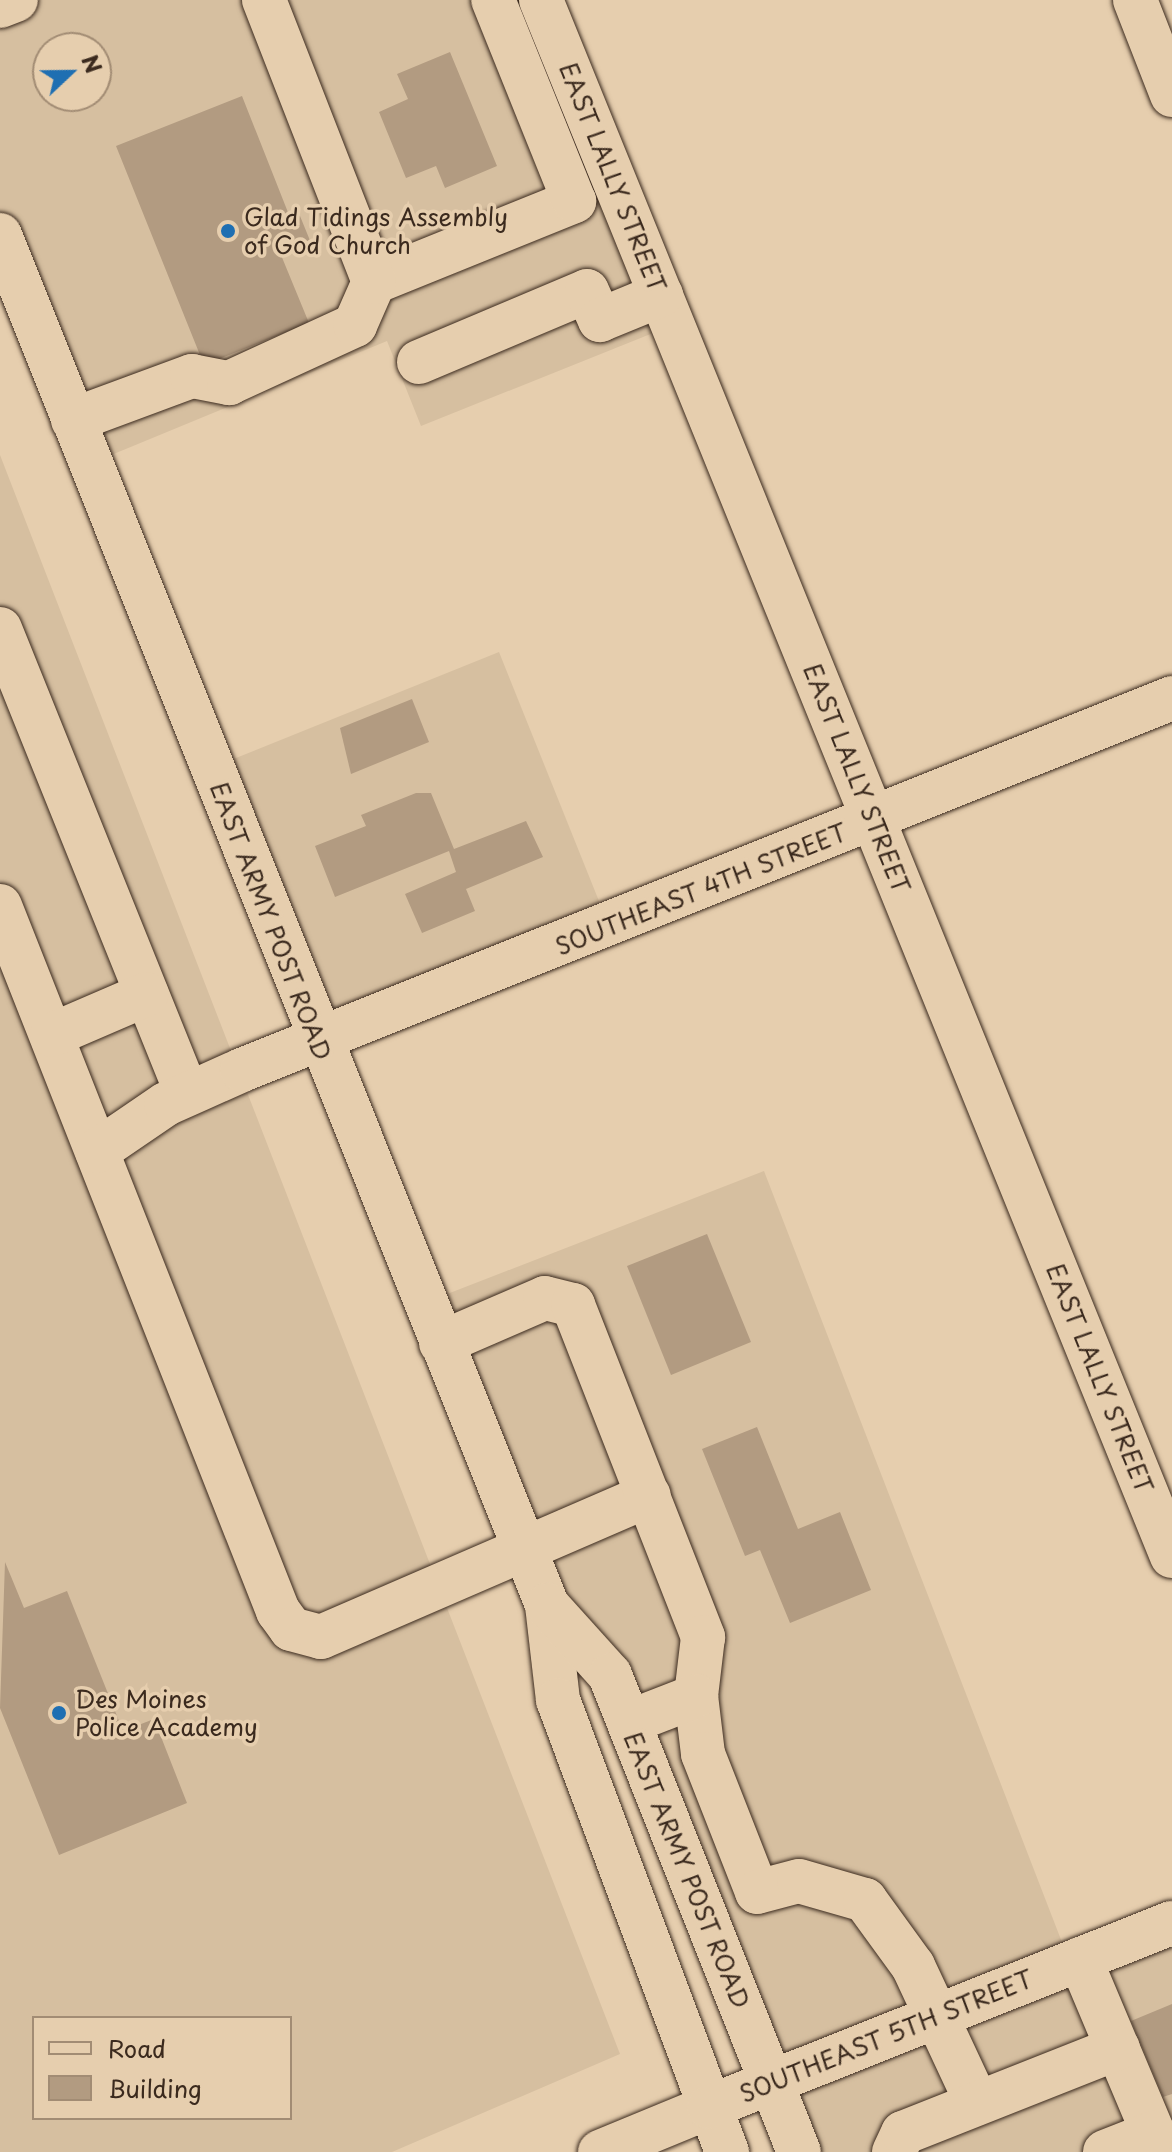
<!DOCTYPE html>
<style>
body{margin:0}
#map{position:relative;width:1172px;height:2152px;overflow:hidden;background:#e6ceae;font-family:"Playpen Sans",sans-serif}
div>[style]{position:absolute}
.built>*{inset:0;background:#d6bfa0}
.building>*{inset:0;background:#b29b81}
.roads{filter:drop-shadow(0 0 2px #3b2a1e) drop-shadow(0 0 2px #3b2a1e)}
.minor>*{height:44px;margin:-22px;padding:0 22px;transform-origin:22px;border-radius:22px;background:#e6ceae}
.major>*{height:44px;margin:-22px;padding:0 22px;transform-origin:22px;border-radius:22px;background:#e6ceae}
.dots>*{width:22px;height:22px;translate:-50% -50%;box-sizing:border-box;border:4px solid #e6ceae;border-radius:50%}
span{translate:-50% -50%;white-space:nowrap;text-align:center;line-height:1.15;-webkit-text-stroke:7px #e6ceae;paint-order:stroke}
.street-label{font-size:24px;color:#3b2a1e}
.poi-label{font-size:24px;color:#3b2a1e}
.left{translate:0 -50%;text-align:left}
.legend{position:absolute;left:32px;top:2016px;width:260px;height:104px;box-sizing:border-box;background:#e6ceae;border:2px solid #a28c74;margin:0;padding:10px 14px;list-style:none;font-size:24px;color:#3b2a1e}
.legend li{display:flex;align-items:center;gap:16px;height:40px}
.legend b{width:40px;border:2px solid #a28c74}
.north{position:absolute;left:32px;top:32px;width:80px;height:80px;box-sizing:border-box;background:#e6ceae;border:2px solid #a28c74;border-radius:50%;rotate:68deg;font-size:22px;font-weight:700;line-height:32px;text-align:center;color:#3b2a1e}
.north::after{content:'';display:block;margin:auto;width:28px;height:36px;background:#1f6fb2;clip-path:polygon(50% 0,100% 100%,50% 72%,0 100%)}
</style>
<div id="map">
<div class="built">
<i style="clip-path:polygon(evenodd,0 0,541px 0,673px 325px,421px 426px,387px 341px,87px 465px,0 239px,0 0,48px 48px,96px 48px,96px 96px,48px 96px,48px 48px)"></i>
<i style="clip-path:polygon(evenodd,0 455px,620px 2054px,392px 2152px,0 2152px,0 455px,34px 2018px,290px 2018px,290px 2118px,34px 2118px,34px 2018px)"></i>
<i style="clip-path:polygon(499px 652px,609px 926px,318px 1043px,211px 768px)"></i>
<i style="clip-path:polygon(764px 1171px,1070px 1963px,1172px 1923px,1172px 2152px,799px 2152px,424px 1303px)"></i>
</div>
<div class="building">
<i style="clip-path:polygon(450px 52px,497px 166px,445px 188px,436px 166px,406px 178px,379px 112px,408px 99px,397px 74px)"></i>
<i style="clip-path:polygon(242px 96px,291px 220px,300px 216px,311px 243px,281px 255px,309px 323px,204px 365px,116px 146px)"></i>
<i style="clip-path:polygon(412px 699px,429px 742px,351px 774px,340px 728px)"></i>
<i style="clip-path:polygon(416px 793px,431px 793px,454px 849px,526px 821px,543px 857px,466px 889px,475px 911px,422px 933px,405px 894px,456px 872px,449px 851px,335px 897px,315px 846px,366px 826px,361px 815px)"></i>
<i style="clip-path:polygon(707px 1234px,751px 1342px,671px 1375px,627px 1266px)"></i>
<i style="clip-path:polygon(757px 1427px,798px 1529px,840px 1512px,871px 1590px,790px 1623px,760px 1550px,745px 1556px,702px 1449px)"></i>
<i style="clip-path:polygon(5px 1562px,24px 1608px,67px 1591px,123px 1731px,154px 1719px,187px 1803px,59px 1855px,0 1708px)"></i>
<i style="clip-path:polygon(1172px 2004px,1172px 2094px,1163px 2097px,1131px 2021px)"></i>
</div>
<div class="roads">
<div class="minor">
<i style="left:541px;top:0;width:1679px;rotate:67.93deg"></i>
<i style="left:1135px;top:0;width:102px;rotate:68.7deg"></i>
<i style="left:0;top:6px;width:17px;rotate:-21deg"></i>
<i style="left:374px;top:282px;width:216px;rotate:-22deg"></i>
<i style="left:574px;top:201px;width:217px;rotate:-111.9deg"></i>
<i style="left:419px;top:362px;width:182px;rotate:-22.9deg"></i>
<i style="left:587px;top:291px;width:32px;rotate:66deg"></i>
<i style="left:600px;top:320px;width:66px;rotate:-22.3deg"></i>
<i style="left:73px;top:420px;width:127px;rotate:-20.3deg"></i>
<i style="left:192px;top:376px;width:38px;rotate:11deg"></i>
<i style="left:229px;top:383px;width:139px;rotate:-24.7deg"></i>
<i style="left:355px;top:325px;width:47px;rotate:-66.2deg"></i>
<i style="left:374px;top:282px;width:303px;rotate:-111.3deg"></i>
<i style="left:0;top:629px;width:501px;rotate:68.09deg"></i>
<i style="left:0;top:906px;width:758px;rotate:68.48deg"></i>
<i style="left:278px;top:1611px;width:22px;rotate:54deg"></i>
<i style="left:291px;top:1629px;width:31px;rotate:15deg"></i>
<i style="left:321px;top:1637px;width:357px;rotate:-23.4deg"></i>
<i style="left:52px;top:1035px;width:103px;rotate:-23.3deg"></i>
<i style="left:97px;top:1151px;width:83px;rotate:-34.3deg"></i>
<i style="left:166px;top:1104px;width:83px;rotate:-24.1deg"></i>
<i style="left:242px;top:1070px;width:1002px;rotate:-21.8deg"></i>
<i style="left:441px;top:1343px;width:113px;rotate:-23.4deg"></i>
<i style="left:545px;top:1298px;width:29px;rotate:14deg"></i>
<i style="left:573px;top:1305px;width:357px;rotate:68.6deg"></i>
<i style="left:703px;top:1637px;width:59px;rotate:96.8deg"></i>
<i style="left:696px;top:1696px;width:58px;rotate:83.1deg"></i>
<i style="left:703px;top:1754px;width:148px;rotate:68.6deg"></i>
<i style="left:757px;top:1892px;width:43px;rotate:-14.7deg"></i>
<i style="left:799px;top:1881px;width:69px;rotate:16.1deg"></i>
<i style="left:865px;top:1900px;width:82px;rotate:54deg"></i>
<i style="left:913px;top:1966px;width:151px;rotate:65deg"></i>
<i style="left:629px;top:1722px;width:72px;rotate:-21.2deg"></i>
<i style="left:1080px;top:1959px;width:209px;rotate:67.2deg"></i>
<i style="left:600px;top:2152px;width:118px;rotate:-22.4deg"></i>
<i style="left:894px;top:2152px;width:21px;rotate:-65deg"></i>
<i style="left:903px;top:2133px;width:231px;rotate:-21.6deg"></i>
<i style="left:1105px;top:2152px;width:52px;rotate:-21.6deg"></i>
</div>
<div class="major">
<i style="left:0;top:235px;width:1475px;rotate:68.23deg"></i>
<i style="left:547px;top:1605px;width:96px;rotate:83.4deg"></i>
<i style="left:558px;top:1700px;width:483px;rotate:69.5deg"></i>
<i style="left:547px;top:1605px;width:94px;rotate:48deg"></i>
<i style="left:610px;top:1675px;width:513px;rotate:68.39deg"></i>
<i style="left:709px;top:2107px;width:498px;rotate:-21.7deg"></i>
</div>
</div>
<div class="dots">
<i style="left:228px;top:231px;background:#1f6fb2"></i>
<i style="left:59px;top:1713px;background:#1f6fb2"></i>
</div>
<div class="street-label">
<span style="left:613px;top:177px;rotate:68deg">EAST LALLY STREET</span>
<span style="left:857px;top:778px;rotate:68deg">EAST LALLY STREET</span>
<span style="left:701px;top:889px;rotate:-22deg">SOUTHEAST 4TH STREET</span>
<span style="left:271px;top:921px;rotate:69deg">EAST ARMY POST ROAD</span>
<span style="left:1100px;top:1378px;rotate:68deg">EAST LALLY STREET</span>
<span style="left:687px;top:1870px;rotate:68deg">EAST ARMY POST ROAD</span>
<span style="left:886px;top:2036px;rotate:-22deg">SOUTHEAST 5TH STREET</span>
</div>
<div class="poi-label">
<span class="left" style="left:244px;top:231px">Glad Tidings Assembly<br>of God Church</span>
<span class="left" style="left:75px;top:1713px">Des Moines<br>Police Academy</span>
</div>
<ul class="legend">
<li><b style="height:10px;background:#e6ceae"></b>Road</li>
<li><b style="height:22px;background:#b29b81"></b>Building</li>
</ul>
<div class="north">N</div>
</div>
